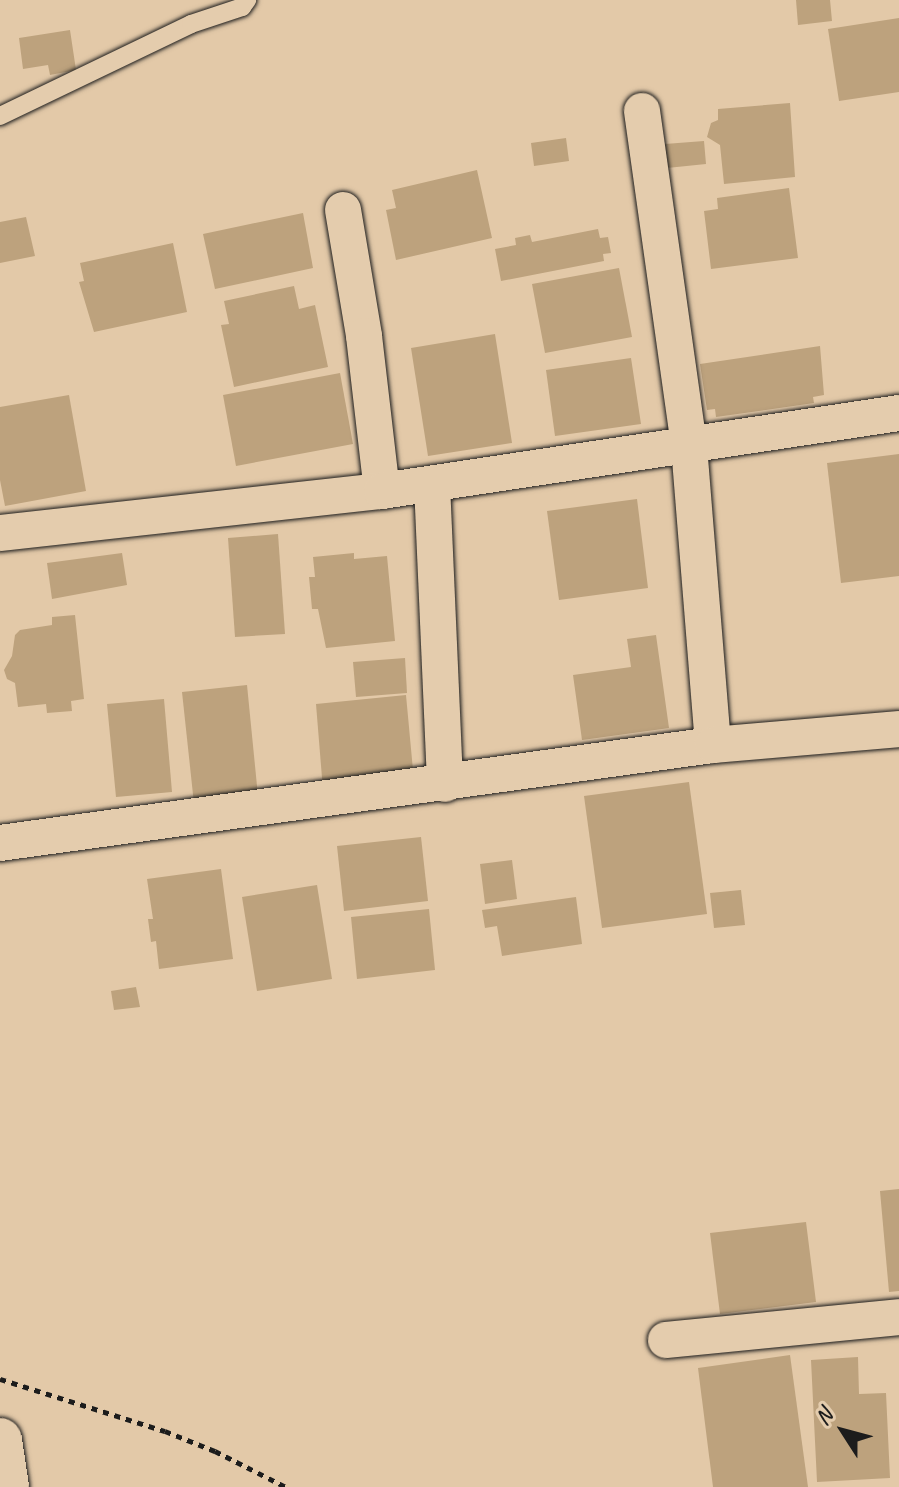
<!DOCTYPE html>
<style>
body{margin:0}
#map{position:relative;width:899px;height:1487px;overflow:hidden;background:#e3c9a8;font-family:Caveat,sans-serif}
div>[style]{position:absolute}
.building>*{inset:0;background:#bda27d}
.path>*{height:5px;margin-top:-2.5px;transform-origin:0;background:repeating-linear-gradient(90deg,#1c1c1c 0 6px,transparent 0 12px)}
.roads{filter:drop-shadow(0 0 2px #1c1c1c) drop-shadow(0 0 2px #1c1c1c)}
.lane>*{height:18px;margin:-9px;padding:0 9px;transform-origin:9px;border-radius:9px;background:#e4ccad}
.street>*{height:36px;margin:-18px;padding:0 18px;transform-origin:18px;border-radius:18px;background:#e4ccad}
.secondary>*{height:44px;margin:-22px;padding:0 22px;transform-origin:22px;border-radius:22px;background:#e4ccad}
span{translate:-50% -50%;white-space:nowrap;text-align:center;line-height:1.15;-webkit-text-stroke:6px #e4ccad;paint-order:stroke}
.north{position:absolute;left:803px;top:1391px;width:80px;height:80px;-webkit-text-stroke:6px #e4ccad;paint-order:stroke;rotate:306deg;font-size:22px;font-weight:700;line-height:32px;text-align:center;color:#1c1c1c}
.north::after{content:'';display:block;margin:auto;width:28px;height:36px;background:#1c1c1c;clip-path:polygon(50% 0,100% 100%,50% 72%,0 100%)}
</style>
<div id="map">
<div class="building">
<i style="clip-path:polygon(796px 0,830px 0,832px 21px,798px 25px)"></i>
<i style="clip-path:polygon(899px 18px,899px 92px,839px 101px,828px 29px)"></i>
<i style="clip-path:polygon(70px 30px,76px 70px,50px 75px,48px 65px,23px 69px,19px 38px)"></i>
<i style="clip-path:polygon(790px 103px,795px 177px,724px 184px,720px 145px,707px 137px,711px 123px,718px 120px,718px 109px)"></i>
<i style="clip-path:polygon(566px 138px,569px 161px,534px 166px,531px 143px)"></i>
<i style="clip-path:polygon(704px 141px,706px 164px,667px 168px,665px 144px)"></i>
<i style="clip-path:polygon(477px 170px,492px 238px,396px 260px,386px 210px,396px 208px,392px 190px)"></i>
<i style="clip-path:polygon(789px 188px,798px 258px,711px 269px,704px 211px,718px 209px,717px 198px)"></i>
<i style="clip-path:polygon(303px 213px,313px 268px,215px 289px,203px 234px)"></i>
<i style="clip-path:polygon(26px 217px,35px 256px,0 263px,0 222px)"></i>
<i style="clip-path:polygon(598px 229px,600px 238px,608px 237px,611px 253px,603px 254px,604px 261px,501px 281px,495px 249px,516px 245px,515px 238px,530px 235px,532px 242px)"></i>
<i style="clip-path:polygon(173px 243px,187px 312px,94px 332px,79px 282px,84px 281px,80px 263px)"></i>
<i style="clip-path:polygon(619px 268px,632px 337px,545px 353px,532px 284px)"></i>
<i style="clip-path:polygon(294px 286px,299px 309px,315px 305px,328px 367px,234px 387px,221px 325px,229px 324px,224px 301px)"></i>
<i style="clip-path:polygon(495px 334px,512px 443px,428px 456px,411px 348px)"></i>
<i style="clip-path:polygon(820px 346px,824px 395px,813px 397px,814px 403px,716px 417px,715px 409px,707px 410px,700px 364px)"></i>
<i style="clip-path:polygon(631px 358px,641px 424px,555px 436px,546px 370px)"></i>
<i style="clip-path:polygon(340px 373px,353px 444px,236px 466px,223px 395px)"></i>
<i style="clip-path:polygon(69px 395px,86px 491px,5px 506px,0 480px,0 407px)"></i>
<i style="clip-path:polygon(899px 454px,899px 576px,841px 583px,827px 463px)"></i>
<i style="clip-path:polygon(637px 499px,648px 588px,559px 600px,547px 511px)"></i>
<i style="clip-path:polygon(278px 534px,285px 634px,235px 637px,228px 538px)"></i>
<i style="clip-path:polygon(122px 553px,127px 585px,52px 599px,47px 563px)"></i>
<i style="clip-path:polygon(354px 553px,354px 559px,387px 556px,395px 641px,326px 648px,318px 609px,312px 609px,309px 577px,315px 577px,313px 557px)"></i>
<i style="clip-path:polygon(75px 615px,84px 699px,71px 701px,72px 711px,47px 713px,46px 704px,18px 707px,15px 683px,7px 679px,4px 670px,12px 656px,15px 635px,20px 630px,52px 625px,52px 617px)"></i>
<i style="clip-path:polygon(656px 635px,669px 728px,582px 740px,573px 675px,631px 667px,627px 639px)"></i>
<i style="clip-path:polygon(405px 658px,407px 693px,356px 697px,353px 662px)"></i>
<i style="clip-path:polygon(247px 685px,259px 806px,195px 813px,182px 692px)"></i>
<i style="clip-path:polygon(406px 695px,414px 781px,323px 790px,316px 704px)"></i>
<i style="clip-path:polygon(164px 699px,172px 792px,116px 797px,107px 704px)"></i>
<i style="clip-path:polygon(689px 782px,707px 914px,602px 928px,584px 796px)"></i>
<i style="clip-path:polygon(421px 837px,428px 901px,344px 911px,337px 846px)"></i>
<i style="clip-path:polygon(512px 860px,517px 899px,485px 904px,480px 864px)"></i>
<i style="clip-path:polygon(221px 869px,233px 959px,159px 969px,156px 941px,151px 942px,148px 919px,153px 919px,147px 879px)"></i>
<i style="clip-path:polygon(317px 885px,332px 979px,257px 991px,242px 897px)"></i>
<i style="clip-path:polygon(741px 890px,745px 925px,714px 928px,710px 893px)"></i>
<i style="clip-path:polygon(576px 897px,582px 944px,502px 956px,497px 926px,485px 928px,482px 910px)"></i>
<i style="clip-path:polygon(429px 909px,435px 970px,357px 979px,351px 917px)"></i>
<i style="clip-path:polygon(136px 987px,140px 1007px,114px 1010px,111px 991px)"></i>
<i style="clip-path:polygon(899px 1189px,899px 1291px,889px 1292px,880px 1191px)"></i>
<i style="clip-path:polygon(806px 1222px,816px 1302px,720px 1314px,710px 1233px)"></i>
<i style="clip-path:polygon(790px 1355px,808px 1487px,713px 1487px,698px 1368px)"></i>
<i style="clip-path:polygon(858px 1357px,859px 1394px,886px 1393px,890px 1478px,817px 1482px,811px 1360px)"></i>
</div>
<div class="path">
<i style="left:0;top:1379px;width:173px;rotate:17.5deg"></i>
<i style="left:165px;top:1431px;width:54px;rotate:21.8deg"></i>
<i style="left:215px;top:1451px;width:80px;rotate:26.9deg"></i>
</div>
<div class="roads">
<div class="lane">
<i style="left:0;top:116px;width:212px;rotate:-25.7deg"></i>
<i style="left:191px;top:24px;width:54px;rotate:-18.4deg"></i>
<i style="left:242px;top:7px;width:9px;rotate:-54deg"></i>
</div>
<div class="street">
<i style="left:642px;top:111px;width:338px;rotate:82deg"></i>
<i style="left:689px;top:446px;width:300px;rotate:85.4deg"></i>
<i style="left:343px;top:210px;width:128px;rotate:80.5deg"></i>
<i style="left:364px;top:336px;width:156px;rotate:83.4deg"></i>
<i style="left:432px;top:484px;width:300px;rotate:87.5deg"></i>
<i style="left:0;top:533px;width:384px;rotate:-6.3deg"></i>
<i style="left:382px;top:491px;width:523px;rotate:-8.58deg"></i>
<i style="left:0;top:843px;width:720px;rotate:-7.83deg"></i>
<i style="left:713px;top:745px;width:187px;rotate:-4.9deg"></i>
<i style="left:666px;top:1340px;width:234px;rotate:-5.6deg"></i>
</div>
<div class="secondary">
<i style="left:0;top:1440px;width:48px;rotate:81.5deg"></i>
</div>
</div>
<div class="north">N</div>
</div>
